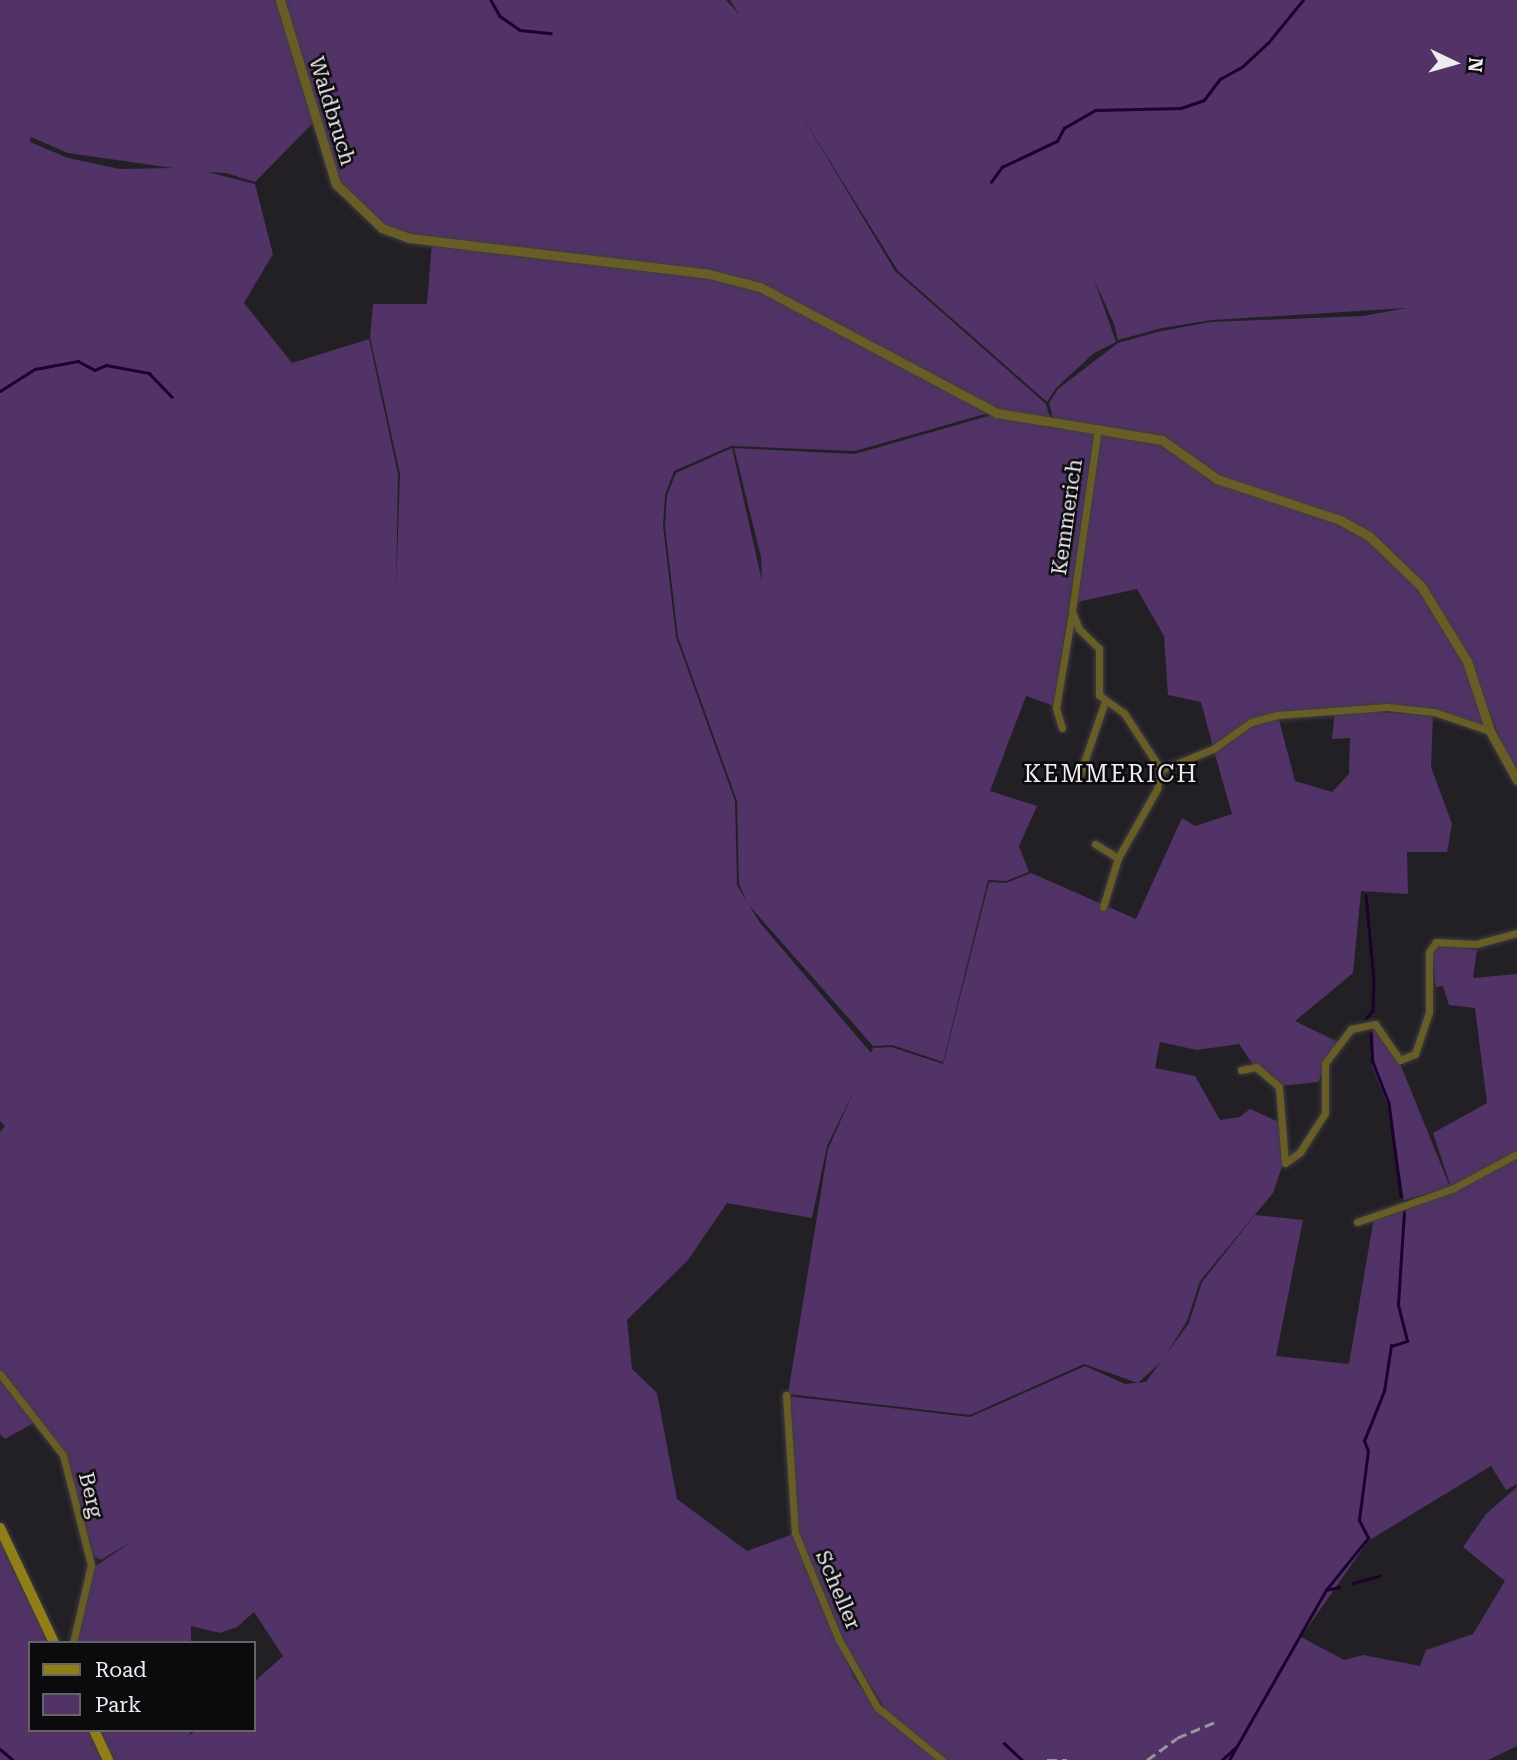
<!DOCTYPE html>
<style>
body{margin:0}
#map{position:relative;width:1517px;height:1760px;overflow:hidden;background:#222025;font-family:"Roboto Serif",serif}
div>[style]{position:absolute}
.green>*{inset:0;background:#513368}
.stream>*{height:2.5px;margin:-1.25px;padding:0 1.25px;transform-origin:1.25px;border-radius:1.25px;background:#1c012d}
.roads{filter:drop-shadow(0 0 2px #3f3d41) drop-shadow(0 0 2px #3f3d41)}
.minor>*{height:7px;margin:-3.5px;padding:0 3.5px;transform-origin:3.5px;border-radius:3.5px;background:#685d26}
.tertiary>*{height:9px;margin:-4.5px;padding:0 4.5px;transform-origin:4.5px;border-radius:4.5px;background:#685d26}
.secondary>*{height:10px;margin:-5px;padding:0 5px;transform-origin:5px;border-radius:5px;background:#917e19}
.rail>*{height:2.5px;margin-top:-1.25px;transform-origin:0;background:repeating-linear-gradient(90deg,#98969a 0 10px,transparent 0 15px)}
span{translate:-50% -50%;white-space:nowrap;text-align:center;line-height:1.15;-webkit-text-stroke:5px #0b0a0c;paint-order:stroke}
.street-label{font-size:21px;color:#eeecf0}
.quarter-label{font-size:24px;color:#eeecf0;letter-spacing:2px}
.legend{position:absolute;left:28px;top:1641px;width:228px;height:91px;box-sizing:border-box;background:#0b0a0c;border:2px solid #666467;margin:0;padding:9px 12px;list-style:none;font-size:21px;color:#eeecf0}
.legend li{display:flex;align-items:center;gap:14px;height:35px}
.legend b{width:35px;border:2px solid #666467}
.north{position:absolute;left:1419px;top:28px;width:70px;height:70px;-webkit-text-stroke:5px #0b0a0c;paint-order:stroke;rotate:95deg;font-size:19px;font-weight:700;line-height:28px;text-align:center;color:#eeecf0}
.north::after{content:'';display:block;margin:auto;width:24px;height:32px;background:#eeecf0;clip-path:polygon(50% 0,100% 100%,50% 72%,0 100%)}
</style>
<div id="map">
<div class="green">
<i style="clip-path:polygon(evenodd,0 0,278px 0,314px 122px,255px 182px,226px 173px,207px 172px,255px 184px,273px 254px,244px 303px,292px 363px,369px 339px,398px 474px,396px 590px,400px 474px,370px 337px,373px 304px,427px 304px,432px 243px,708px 276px,758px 289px,992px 412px,855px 451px,731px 446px,674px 471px,665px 495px,663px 526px,676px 637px,735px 801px,737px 885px,760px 923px,872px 1054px,827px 1146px,812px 1218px,727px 1203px,688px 1260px,627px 1320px,632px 1369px,657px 1393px,677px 1499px,747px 1551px,793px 1534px,854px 1678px,877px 1710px,937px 1760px,112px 1760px,98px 1730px,192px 1730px,189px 1736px,196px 1730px,254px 1730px,254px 1682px,283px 1656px,254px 1612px,237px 1627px,220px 1633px,191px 1626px,191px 1643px,75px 1643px,90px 1570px,132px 1541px,101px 1560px,90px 1554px,65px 1455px,0 1372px,0 1132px,5px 1126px,0 1121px,0 0,31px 137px,68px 153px,173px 168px,120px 169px,68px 158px,30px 142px,31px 137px)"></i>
<i style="clip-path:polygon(283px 0,726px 0,745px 21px,895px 271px,1046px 404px,1051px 423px,998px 409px,760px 285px,411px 235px,385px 226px,338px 182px)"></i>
<i style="clip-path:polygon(730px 0,1517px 0,1517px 776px,1486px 706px,1485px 726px,1385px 705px,1251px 721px,1213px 747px,1201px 702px,1168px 695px,1164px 636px,1137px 589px,1073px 603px,1099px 431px,1161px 443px,1244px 493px,1323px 514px,1368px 538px,1443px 615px,1423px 585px,1371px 533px,1325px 510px,1218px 476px,1163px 438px,1055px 424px,1049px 403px,1058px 389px,1118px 343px,1157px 332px,1210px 322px,1363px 316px,1407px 308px,1212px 320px,1162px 328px,1118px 340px,1114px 324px,1094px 279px,1116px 342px,1094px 353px,1056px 388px,1047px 402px,898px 271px)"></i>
<i style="clip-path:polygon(995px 414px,1052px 428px,1095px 431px,1054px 706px,1026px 696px,990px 791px,1037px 806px,1019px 846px,1029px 872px,1006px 881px,988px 880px,943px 1062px,892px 1045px,873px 1046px,748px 904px,739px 884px,737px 801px,678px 637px,665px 526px,667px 495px,676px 473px,732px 448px,762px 581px,761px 557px,734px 448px,855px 454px)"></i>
<i style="clip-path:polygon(1335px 710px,1433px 715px,1431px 767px,1452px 824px,1447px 852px,1407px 852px,1408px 894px,1361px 891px,1353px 973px,1295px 1021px,1338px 1042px,1318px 1082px,1280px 1086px,1254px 1066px,1239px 1044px,1197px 1050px,1160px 1042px,1155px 1068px,1195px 1076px,1220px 1120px,1240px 1117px,1250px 1109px,1279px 1122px,1283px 1164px,1273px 1193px,1200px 1281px,1187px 1321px,1162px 1361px,1138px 1383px,1084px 1364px,970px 1415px,788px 1394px,828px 1149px,873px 1048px,891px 1047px,943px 1064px,989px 882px,1006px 883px,1031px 873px,1136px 919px,1182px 818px,1195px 826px,1232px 814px,1214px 751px,1252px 724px,1278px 716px,1295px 781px,1332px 792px,1349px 774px,1350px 738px,1332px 739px)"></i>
<i style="clip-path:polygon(1440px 945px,1477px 950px,1473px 978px,1517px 974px,1517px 1153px,1451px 1187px,1433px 1133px,1487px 1103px,1475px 1008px,1449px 1005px,1443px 986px,1436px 987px,1432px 957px)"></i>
<i style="clip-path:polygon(1371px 1025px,1399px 1061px,1450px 1187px,1404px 1200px,1390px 1111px,1372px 1066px)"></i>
<i style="clip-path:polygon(1517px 1155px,1517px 1484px,1506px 1490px,1491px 1466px,1368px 1541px,1301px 1637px,1344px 1660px,1363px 1655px,1420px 1666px,1426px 1650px,1473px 1634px,1505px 1581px,1463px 1547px,1486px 1514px,1517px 1487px,1517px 1746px,1488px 1760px,947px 1760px,886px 1710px,840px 1638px,796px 1533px,787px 1396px,970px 1417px,1085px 1366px,1125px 1384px,1146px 1382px,1189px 1323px,1202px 1282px,1255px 1215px,1303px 1220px,1276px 1356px,1349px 1364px,1374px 1217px)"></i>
<i style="clip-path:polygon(0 1375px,39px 1420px,5px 1439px,0 1434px)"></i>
<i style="clip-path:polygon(0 1541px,48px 1643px,30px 1643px,30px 1730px,89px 1730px,104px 1760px,0 1760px)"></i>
</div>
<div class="stream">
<i style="left:491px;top:0;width:18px;rotate:61deg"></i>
<i style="left:500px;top:16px;width:24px;rotate:35deg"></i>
<i style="left:520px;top:30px;width:31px;rotate:6deg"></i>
<i style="left:991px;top:182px;width:19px;rotate:-54deg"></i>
<i style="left:1002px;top:167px;width:61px;rotate:-25.3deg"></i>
<i style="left:1057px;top:141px;width:15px;rotate:-62deg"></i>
<i style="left:1064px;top:128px;width:36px;rotate:-30deg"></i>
<i style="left:1095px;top:110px;width:86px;rotate:-1.3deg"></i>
<i style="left:1181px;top:108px;width:24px;rotate:-19deg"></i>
<i style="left:1204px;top:100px;width:26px;rotate:-53deg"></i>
<i style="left:1220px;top:79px;width:25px;rotate:-29deg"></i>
<i style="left:1242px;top:67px;width:35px;rotate:-43deg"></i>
<i style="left:1268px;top:43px;width:55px;rotate:-50.9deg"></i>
<i style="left:0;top:391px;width:41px;rotate:-32.2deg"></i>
<i style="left:35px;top:369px;width:44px;rotate:-10.5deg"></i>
<i style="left:78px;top:361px;width:19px;rotate:28deg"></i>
<i style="left:95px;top:370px;width:12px;rotate:-24deg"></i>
<i style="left:106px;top:365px;width:44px;rotate:10.5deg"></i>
<i style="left:149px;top:373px;width:33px;rotate:46deg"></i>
<i style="left:1366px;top:895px;width:84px;rotate:84.6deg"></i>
<i style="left:1374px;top:979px;width:32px;rotate:92deg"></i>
<i style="left:1373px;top:1011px;width:11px;rotate:131deg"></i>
<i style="left:1371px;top:1028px;width:34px;rotate:87deg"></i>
<i style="left:1373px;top:1062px;width:44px;rotate:68.7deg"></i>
<i style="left:1389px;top:1103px;width:94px;rotate:82.6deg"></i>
<i style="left:1353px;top:1583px;width:28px;rotate:-15deg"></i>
<i style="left:1326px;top:1590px;width:67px;rotate:-51.1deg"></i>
<i style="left:1368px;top:1538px;width:20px;rotate:-117deg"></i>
<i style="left:1359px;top:1520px;width:70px;rotate:-82.6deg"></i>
<i style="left:1368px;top:1451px;width:11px;rotate:-112deg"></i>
<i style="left:1364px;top:1441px;width:54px;rotate:-68.2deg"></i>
<i style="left:1384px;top:1391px;width:46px;rotate:-81.2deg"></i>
<i style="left:1391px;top:1346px;width:17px;rotate:-17deg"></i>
<i style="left:1407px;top:1341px;width:38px;rotate:-104deg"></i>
<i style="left:1398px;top:1304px;width:93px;rotate:-86.3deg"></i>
<i style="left:1004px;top:1743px;width:25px;rotate:43deg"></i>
<i style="left:0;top:1749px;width:17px;rotate:40deg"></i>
<i style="left:1222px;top:1760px;width:18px;rotate:-43deg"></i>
<i style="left:1229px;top:1760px;width:196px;rotate:-60.3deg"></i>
<i style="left:1326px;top:1590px;width:13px;rotate:-13deg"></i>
</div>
<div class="roads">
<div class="minor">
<i style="left:1098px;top:428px;width:185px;rotate:98.1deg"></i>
<i style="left:1072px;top:611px;width:19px;rotate:69deg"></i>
<i style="left:1079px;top:629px;width:28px;rotate:44deg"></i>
<i style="left:1099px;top:648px;width:47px;rotate:90deg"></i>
<i style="left:1099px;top:695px;width:31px;rotate:36deg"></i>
<i style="left:1124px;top:713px;width:68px;rotate:57deg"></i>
<i style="left:1161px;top:770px;width:56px;rotate:-22deg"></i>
<i style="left:1213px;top:749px;width:47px;rotate:-35.4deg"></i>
<i style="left:1251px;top:722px;width:28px;rotate:-15deg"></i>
<i style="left:1278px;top:715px;width:109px;rotate:-4.2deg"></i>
<i style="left:1387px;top:707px;width:47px;rotate:6.1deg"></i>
<i style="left:1434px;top:712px;width:59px;rotate:18.7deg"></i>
<i style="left:1062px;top:728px;width:21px;rotate:-107deg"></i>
<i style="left:1056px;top:708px;width:97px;rotate:-80.5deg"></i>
<i style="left:1079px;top:777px;width:77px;rotate:-71.1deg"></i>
<i style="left:1095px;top:844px;width:27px;rotate:31deg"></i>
<i style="left:1103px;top:907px;width:51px;rotate:-73deg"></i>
<i style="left:1118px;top:858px;width:79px;rotate:-60.5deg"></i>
<i style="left:1157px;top:789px;width:19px;rotate:-78deg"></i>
<i style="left:1241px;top:1070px;width:15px;rotate:-11deg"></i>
<i style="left:1256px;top:1067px;width:30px;rotate:41deg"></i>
<i style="left:1279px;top:1087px;width:76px;rotate:85.5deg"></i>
<i style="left:1285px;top:1163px;width:19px;rotate:-36deg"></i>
<i style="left:1300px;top:1152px;width:46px;rotate:-57.3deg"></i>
<i style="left:1325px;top:1113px;width:50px;rotate:-90deg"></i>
<i style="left:1325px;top:1063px;width:43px;rotate:-52.6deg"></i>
<i style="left:1351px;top:1029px;width:25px;rotate:-12deg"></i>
<i style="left:1375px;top:1024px;width:44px;rotate:55.2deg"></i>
<i style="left:1400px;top:1060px;width:16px;rotate:-22deg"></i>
<i style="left:1415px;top:1054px;width:44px;rotate:-71.6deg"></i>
<i style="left:1429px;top:1012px;width:60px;rotate:-90deg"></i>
<i style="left:1429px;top:952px;width:12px;rotate:-55deg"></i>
<i style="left:1436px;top:942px;width:40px;rotate:2.9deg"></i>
<i style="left:1476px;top:944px;width:42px;rotate:-15deg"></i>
<i style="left:1357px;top:1222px;width:101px;rotate:-19.2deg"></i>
<i style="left:1452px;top:1189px;width:74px;rotate:-28.3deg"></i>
<i style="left:0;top:1374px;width:103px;rotate:52.1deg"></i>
<i style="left:63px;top:1455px;width:114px;rotate:75.7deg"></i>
<i style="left:91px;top:1565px;width:80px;rotate:103deg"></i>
<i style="left:786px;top:1395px;width:138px;rotate:86.3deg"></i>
<i style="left:795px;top:1533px;width:113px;rotate:67.7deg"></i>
<i style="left:838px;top:1638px;width:79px;rotate:60.5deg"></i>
<i style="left:877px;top:1707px;width:84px;rotate:39.2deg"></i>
</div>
<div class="tertiary">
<i style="left:280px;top:0;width:192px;rotate:73.1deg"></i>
<i style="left:336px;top:184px;width:64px;rotate:43.7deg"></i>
<i style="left:382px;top:228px;width:29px;rotate:20deg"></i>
<i style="left:409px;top:238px;width:302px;rotate:6.8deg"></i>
<i style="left:709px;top:274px;width:53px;rotate:14.3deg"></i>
<i style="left:760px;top:287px;width:268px;rotate:28deg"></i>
<i style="left:997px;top:413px;width:167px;rotate:9.3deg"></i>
<i style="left:1162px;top:440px;width:67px;rotate:35.3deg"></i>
<i style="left:1217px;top:479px;width:130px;rotate:18.4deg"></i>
<i style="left:1340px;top:520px;width:33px;rotate:29deg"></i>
<i style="left:1369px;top:536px;width:72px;rotate:43.9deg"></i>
<i style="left:1421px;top:586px;width:88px;rotate:58.5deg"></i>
<i style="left:1467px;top:661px;width:74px;rotate:71.8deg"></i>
<i style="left:1490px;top:731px;width:56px;rotate:61.1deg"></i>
</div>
<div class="secondary">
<i style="left:0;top:1528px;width:127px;rotate:64.8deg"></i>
<i style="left:94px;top:1730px;width:33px;rotate:65deg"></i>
</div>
</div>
<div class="rail">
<i style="left:1047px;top:1760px;width:20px"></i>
<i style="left:1147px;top:1760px;width:37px;rotate:-36deg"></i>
<i style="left:1177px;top:1738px;width:41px;rotate:-22.8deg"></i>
</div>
<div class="street-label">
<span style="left:332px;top:111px;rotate:73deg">Waldbruch</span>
<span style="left:1067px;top:517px;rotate:-82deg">Kemmerich</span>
<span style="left:91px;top:1495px;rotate:76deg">Berg</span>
<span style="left:838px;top:1590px;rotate:67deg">Scheller</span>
</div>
<div class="quarter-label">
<span style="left:1111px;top:775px">KEMMERICH</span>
</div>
<ul class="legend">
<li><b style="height:9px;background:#917e19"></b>Road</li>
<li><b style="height:19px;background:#513368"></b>Park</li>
</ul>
<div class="north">N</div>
</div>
